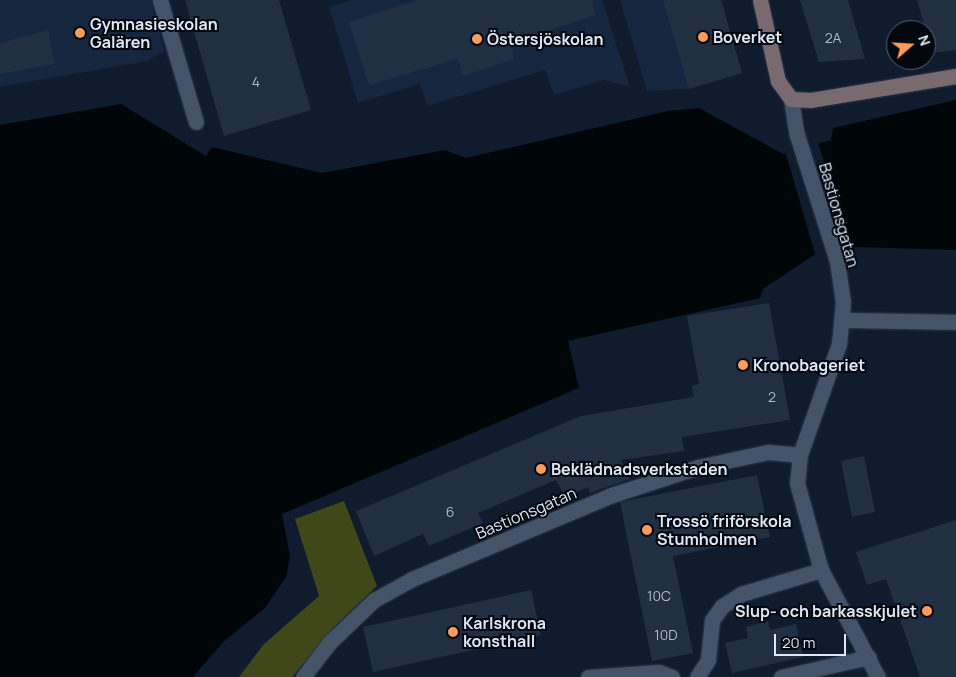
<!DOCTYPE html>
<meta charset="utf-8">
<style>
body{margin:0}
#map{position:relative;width:956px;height:677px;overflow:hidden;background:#0e1c2e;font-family:Manrope,sans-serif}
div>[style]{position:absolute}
.built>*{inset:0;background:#14273e}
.green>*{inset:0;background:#404818}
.water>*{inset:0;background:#000608}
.pier>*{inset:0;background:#0e1c2e}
.building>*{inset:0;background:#202f42}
.roads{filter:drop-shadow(0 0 1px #313847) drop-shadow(0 0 1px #313847)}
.street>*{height:15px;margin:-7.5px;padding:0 7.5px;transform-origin:7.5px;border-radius:7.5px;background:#435469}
.secondary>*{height:15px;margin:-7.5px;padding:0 7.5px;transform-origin:7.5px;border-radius:7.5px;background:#786a6f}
.dots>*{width:14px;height:14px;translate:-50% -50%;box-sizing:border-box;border:2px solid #03070e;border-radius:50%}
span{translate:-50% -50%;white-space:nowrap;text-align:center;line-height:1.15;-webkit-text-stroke:4px #03070e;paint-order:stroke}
.number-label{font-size:14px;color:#aebac8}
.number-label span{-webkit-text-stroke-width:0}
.poi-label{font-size:16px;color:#dee8f5;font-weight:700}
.left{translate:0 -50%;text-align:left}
.right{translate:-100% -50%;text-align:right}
.street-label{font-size:16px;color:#dee8f5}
.north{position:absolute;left:886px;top:20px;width:50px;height:50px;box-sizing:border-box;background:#03070e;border:1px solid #5b616a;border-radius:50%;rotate:71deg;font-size:14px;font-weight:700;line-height:20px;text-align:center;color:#dee8f5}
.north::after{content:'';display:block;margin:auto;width:18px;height:22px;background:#fe9b58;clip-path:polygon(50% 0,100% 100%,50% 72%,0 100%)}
.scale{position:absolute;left:774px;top:634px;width:72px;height:22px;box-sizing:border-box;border:2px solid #dee8f5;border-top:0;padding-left:6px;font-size:15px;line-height:18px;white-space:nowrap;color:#dee8f5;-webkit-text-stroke:4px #03070e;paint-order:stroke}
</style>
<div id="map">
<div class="built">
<i style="clip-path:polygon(0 0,151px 0,164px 51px,147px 61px,0 87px)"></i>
<i style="clip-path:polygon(352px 0,602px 0,630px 87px,604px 80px,554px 95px,545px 70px,427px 106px,420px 84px,358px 103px,329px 7px)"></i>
<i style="clip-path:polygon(620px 0,721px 0,742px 73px,689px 89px,647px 91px)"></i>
</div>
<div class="green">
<i style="clip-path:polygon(344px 501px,377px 586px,335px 626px,292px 677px,239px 677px,264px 644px,319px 596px,295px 519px)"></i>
</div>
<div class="water">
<i style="clip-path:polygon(956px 100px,956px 250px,853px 247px,814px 255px,763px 289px,760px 298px,568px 341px,579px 388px,282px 514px,290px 557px,286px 577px,265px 608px,223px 642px,193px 677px,0 677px,0 125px,121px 104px,206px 156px,212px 147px,322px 173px,445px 150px,466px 158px,668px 111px,699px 108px,783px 154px,831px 140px,833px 128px)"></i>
</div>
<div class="pier">
<i style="clip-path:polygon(818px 142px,850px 250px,816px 257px,785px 151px)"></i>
</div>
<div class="building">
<i style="clip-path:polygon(185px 0,279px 0,311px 110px,224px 136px)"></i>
<i style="clip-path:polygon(418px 0,591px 0,596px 15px,510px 43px,514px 59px,463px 76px,458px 59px,369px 85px,349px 22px)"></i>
<i style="clip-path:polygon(663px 0,721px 0,742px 73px,689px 89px)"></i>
<i style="clip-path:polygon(800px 0,848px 0,865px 59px,819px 62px)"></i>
<i style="clip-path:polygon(917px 0,956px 0,956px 50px,932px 53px)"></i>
<i style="clip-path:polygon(48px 30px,55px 64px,0 74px,0 43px)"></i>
<i style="clip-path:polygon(769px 303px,790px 420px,682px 437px,684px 451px,621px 460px,630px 479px,590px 493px,588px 487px,575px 493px,571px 488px,563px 493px,556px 480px,478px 513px,483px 523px,429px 546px,423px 534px,374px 556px,356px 511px,581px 416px,694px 397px,692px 386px,699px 384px,687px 316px)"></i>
<i style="clip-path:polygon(864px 456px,875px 512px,852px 517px,841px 461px)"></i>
<i style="clip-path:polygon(757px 475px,770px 537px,673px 556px,693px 653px,652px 661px,620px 502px)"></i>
<i style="clip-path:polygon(956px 520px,956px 677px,920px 677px,886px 579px,867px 585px,856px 552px)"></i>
<i style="clip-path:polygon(531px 590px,541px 635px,373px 672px,363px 627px)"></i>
<i style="clip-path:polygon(768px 621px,770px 630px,796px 624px,803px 657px,732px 673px,725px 643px,748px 638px,746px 627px)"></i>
</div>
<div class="roads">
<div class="street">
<i style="left:160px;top:0;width:127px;rotate:73.6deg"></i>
<i style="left:791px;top:99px;width:36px;rotate:81deg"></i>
<i style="left:797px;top:135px;width:132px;rotate:72.4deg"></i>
<i style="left:837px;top:261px;width:41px;rotate:81.7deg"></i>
<i style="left:843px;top:302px;width:42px;rotate:95.4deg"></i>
<i style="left:839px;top:344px;width:118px;rotate:109.4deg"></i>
<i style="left:800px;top:455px;width:28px;rotate:96deg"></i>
<i style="left:797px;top:483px;width:90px;rotate:74.6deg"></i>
<i style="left:821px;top:570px;width:121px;rotate:62deg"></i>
<i style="left:842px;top:320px;width:114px;rotate:1deg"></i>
<i style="left:303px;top:677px;width:44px;rotate:-52.4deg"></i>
<i style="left:330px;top:642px;width:61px;rotate:-43.7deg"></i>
<i style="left:374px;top:600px;width:43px;rotate:-28.9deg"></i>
<i style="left:412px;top:579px;width:217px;rotate:-22.8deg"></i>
<i style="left:612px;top:495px;width:90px;rotate:-18deg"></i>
<i style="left:698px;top:467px;width:72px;rotate:-12.1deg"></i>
<i style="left:768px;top:452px;width:32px;rotate:5deg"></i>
<i style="left:588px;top:677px;width:71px;rotate:-4deg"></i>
<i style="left:659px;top:672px;width:14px;rotate:21deg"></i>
<i style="left:697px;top:677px;width:20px;rotate:-57deg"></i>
<i style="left:708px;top:660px;width:40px;rotate:-84.3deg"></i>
<i style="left:712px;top:620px;width:17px;rotate:-54deg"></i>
<i style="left:722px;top:606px;width:22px;rotate:-32deg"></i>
<i style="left:741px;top:594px;width:84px;rotate:-16.7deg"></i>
<i style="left:781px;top:677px;width:90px;rotate:-12.8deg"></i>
</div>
<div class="secondary">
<i style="left:760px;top:0;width:83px;rotate:77.5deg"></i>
<i style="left:778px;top:81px;width:22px;rotate:54deg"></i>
<i style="left:791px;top:99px;width:20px;rotate:3deg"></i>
<i style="left:811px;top:100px;width:147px;rotate:-9.4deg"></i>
</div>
</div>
<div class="dots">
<i style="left:80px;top:33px;background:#fe9b58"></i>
<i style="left:703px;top:37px;background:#fe9b58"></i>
<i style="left:477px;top:39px;background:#fe9b58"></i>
<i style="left:743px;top:365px;background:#fe9b58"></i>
<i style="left:541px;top:469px;background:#fe9b58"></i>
<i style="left:647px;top:530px;background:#fe9b58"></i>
<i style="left:927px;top:611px;background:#fe9b58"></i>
<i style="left:453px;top:632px;background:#fe9b58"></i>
</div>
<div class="number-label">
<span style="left:833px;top:38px">2A</span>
<span style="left:256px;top:82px">4</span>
<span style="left:772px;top:397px">2</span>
<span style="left:450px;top:512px">6</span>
<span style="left:659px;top:596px">10C</span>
<span style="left:666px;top:635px">10D</span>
</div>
<div class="poi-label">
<span class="left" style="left:90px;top:33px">Gymnasieskolan<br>Galären</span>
<span class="left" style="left:713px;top:37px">Boverket</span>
<span class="left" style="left:487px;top:39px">Östersjöskolan</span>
<span class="left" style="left:753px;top:365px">Kronobageriet</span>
<span class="left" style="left:551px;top:469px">Beklädnadsverkstaden</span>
<span class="left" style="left:657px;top:530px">Trossö friförskola<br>Stumholmen</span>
<span class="right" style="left:917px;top:611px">Slup- och barkasskjulet</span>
<span class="left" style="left:463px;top:632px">Karlskrona<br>konsthall</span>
</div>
<div class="street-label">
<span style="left:839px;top:215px;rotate:74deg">Bastionsgatan</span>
<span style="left:526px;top:513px;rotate:-23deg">Bastionsgatan</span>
</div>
<div class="north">N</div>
<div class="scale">20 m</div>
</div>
